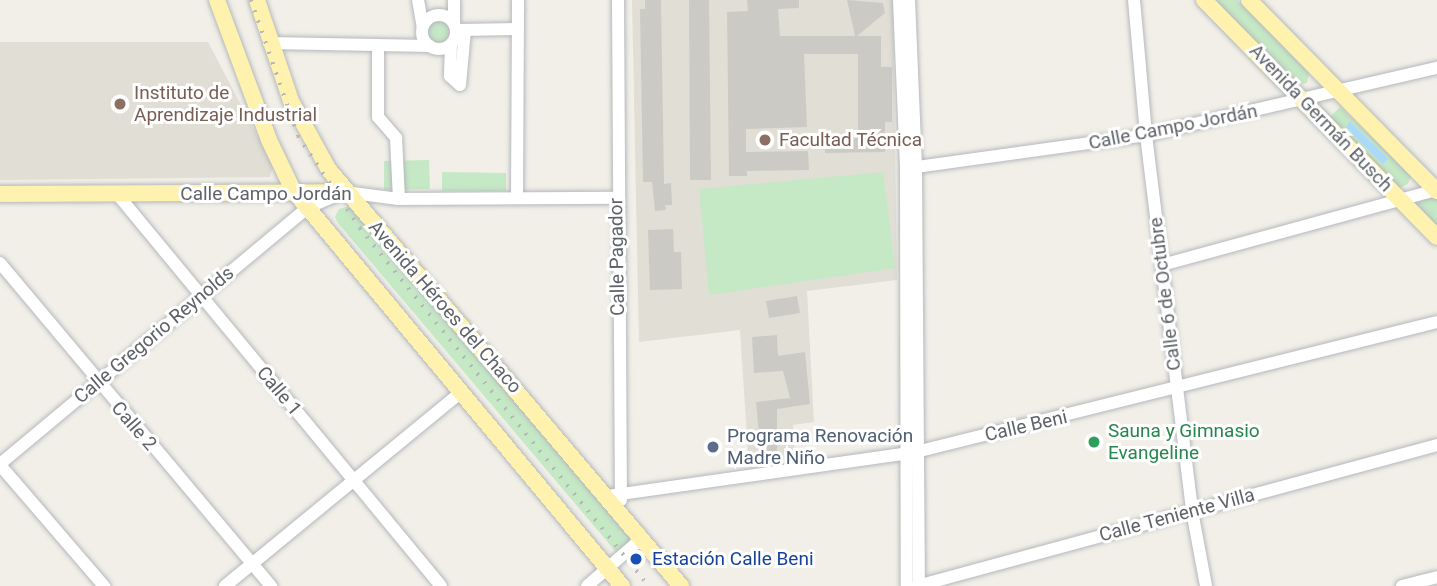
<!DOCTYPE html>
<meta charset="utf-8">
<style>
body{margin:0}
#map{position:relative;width:1437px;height:586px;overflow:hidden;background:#f1efe8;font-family:Roboto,sans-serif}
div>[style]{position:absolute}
.education>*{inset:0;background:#e1ded6}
.green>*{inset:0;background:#c5e8c5}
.round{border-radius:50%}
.water>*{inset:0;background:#aadaff}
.building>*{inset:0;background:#cccac5}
.roads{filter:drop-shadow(0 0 2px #b5b8bc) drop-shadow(0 0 2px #b5b8bc)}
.minor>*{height:12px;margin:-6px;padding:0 6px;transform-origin:6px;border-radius:6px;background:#fff}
.minor>.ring{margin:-6px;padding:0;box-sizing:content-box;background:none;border:12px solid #fff;border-radius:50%}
.major>*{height:16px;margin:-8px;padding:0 8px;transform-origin:8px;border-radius:8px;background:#fff2af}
.rail>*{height:3.5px;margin-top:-1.75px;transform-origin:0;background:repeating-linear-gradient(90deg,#b6b7b8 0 2px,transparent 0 11px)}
.dots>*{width:19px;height:19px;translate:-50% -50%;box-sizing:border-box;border:4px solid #fff;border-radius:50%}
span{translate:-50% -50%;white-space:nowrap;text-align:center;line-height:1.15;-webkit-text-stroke:6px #fff;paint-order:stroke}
.education-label{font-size:19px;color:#785e54}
.left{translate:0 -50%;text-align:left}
.street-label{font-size:19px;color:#5f6368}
.leisure-label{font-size:19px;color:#27864d}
.service-label{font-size:19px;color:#4e5e75}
.transit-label{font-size:19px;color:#164399}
</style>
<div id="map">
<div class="education">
<i style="clip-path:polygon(632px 0,893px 0,897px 280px,807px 291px,814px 422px,793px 425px,795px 461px,749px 468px,740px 330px,639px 342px)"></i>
<i style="clip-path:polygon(0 42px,208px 42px,273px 166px,270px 177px,0 180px)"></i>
</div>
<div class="green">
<i style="clip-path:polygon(1212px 0,1237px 0,1309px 73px,1307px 83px,1295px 85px)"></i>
<i class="round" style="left:427px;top:20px;width:24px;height:24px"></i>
<i style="clip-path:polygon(1340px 107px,1411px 176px,1408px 184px,1399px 188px,1329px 118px)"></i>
<i style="clip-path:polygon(429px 160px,430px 189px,384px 190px,384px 161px)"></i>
<i style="clip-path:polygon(442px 172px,506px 173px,506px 191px,442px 191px)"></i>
<i style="clip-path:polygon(883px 172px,895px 268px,709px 295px,699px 189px)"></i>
<i style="clip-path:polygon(1433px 196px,1437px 200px,1437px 227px,1413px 202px)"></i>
<i style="clip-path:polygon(351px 206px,630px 533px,632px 541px,628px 546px,616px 552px,338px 223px,335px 217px,339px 209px)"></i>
</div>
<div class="water">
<i style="clip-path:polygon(1350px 122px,1388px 159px,1383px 164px,1346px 127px)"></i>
</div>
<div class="building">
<i style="clip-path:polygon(645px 0,661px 0,664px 184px,671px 183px,672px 205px,665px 205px,666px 210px,655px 211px,652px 182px,643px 182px,640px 9px,645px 9px)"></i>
<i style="clip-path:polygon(689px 0,709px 0,711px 180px,690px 180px)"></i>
<i style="clip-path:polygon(747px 0,799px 0,799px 8px,778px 9px,780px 36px,855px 36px,847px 0,883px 3px,885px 13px,857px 36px,881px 36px,881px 67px,892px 67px,892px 122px,885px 122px,885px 152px,825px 153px,825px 137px,858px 136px,858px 54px,804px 54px,807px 127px,746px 129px,746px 152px,808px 151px,809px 170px,747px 171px,747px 176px,729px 176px,727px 12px,748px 11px)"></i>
<i style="clip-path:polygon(673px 229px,674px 252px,681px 252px,682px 289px,650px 290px,648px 230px)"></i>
<i style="clip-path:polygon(797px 296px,800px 313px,769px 318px,766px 301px)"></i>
<i style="clip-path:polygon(777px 335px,778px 356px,805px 352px,810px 404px,777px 409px,777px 453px,761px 455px,756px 402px,790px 398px,783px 371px,754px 373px,752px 337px)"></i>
</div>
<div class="roads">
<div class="minor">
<i style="left:418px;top:0;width:27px;rotate:80deg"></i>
<i style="left:454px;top:0;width:24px;rotate:90deg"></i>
<i style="left:618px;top:0;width:500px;rotate:89.66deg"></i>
<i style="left:899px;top:0;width:168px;rotate:87.6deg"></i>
<i style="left:906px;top:168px;width:418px;rotate:89.9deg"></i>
<i style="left:909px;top:0;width:168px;rotate:87.6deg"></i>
<i style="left:916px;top:168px;width:418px;rotate:89.6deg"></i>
<i style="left:1134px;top:0;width:136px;rotate:84.9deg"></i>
<i style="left:1146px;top:135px;width:379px;rotate:83deg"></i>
<i style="left:1192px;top:511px;width:76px;rotate:79.4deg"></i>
<i class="ring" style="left:422px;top:15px;width:22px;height:22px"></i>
<i style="left:459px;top:30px;width:59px;rotate:-1deg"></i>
<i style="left:269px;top:43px;width:161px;rotate:1.1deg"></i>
<i style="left:451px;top:45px;width:31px;rotate:92deg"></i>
<i style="left:450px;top:76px;width:13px;rotate:42deg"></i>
<i style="left:460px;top:85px;width:55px;rotate:-84.8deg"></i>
<i style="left:378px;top:47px;width:70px;rotate:90deg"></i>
<i style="left:378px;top:117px;width:28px;rotate:49deg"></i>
<i style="left:396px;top:138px;width:61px;rotate:87.2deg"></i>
<i style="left:909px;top:168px;width:239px;rotate:-7.9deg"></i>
<i style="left:1146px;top:135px;width:299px;rotate:-13deg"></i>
<i style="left:118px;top:195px;width:507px;rotate:50.44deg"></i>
<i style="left:517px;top:198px;width:198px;rotate:-89.7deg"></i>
<i style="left:0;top:263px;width:422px;rotate:50deg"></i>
<i style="left:1162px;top:265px;width:285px;rotate:-15.3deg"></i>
<i style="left:0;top:464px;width:402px;rotate:-39.8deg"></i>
<i style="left:309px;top:207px;width:39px;rotate:-23deg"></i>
<i style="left:345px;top:192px;width:54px;rotate:7.4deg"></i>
<i style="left:399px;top:199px;width:217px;rotate:-0.3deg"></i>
<i style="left:0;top:465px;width:160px;rotate:49.3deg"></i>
<i style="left:607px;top:496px;width:312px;rotate:-8.1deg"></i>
<i style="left:916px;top:452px;width:537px;rotate:-14.01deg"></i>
<i style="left:225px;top:586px;width:306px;rotate:-39.4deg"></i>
<i style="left:587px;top:586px;width:72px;rotate:-41deg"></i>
<i style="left:917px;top:586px;width:539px;rotate:-15.17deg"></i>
<i style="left:1402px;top:586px;width:36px;rotate:-14deg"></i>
</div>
<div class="major">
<i style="left:217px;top:0;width:149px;rotate:69.6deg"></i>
<i style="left:269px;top:140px;width:55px;rotate:64.4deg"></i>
<i style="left:293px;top:190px;width:515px;rotate:50.28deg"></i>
<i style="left:257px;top:0;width:107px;rotate:71.4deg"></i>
<i style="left:291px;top:101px;width:79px;rotate:61.2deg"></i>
<i style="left:329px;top:170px;width:545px;rotate:49.76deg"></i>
<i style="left:1204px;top:0;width:332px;rotate:45.5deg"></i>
<i style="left:1249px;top:0;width:268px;rotate:45.5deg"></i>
<i style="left:0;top:194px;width:345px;rotate:-0.3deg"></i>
</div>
</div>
<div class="rail">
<i style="left:251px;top:0;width:144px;rotate:70.9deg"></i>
<i style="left:298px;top:136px;width:111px;rotate:56deg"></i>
<i style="left:360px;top:228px;width:460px;rotate:51.1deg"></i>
</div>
<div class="dots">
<i style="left:120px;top:104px;background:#8d6e63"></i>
<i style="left:765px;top:140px;background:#8d6e63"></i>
<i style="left:1094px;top:442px;background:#2e9e5b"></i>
<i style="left:713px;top:447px;background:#5c6f8a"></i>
<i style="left:636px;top:559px;background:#1a4fb4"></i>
</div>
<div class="education-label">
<span class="left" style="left:134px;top:104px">Instituto de<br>Aprendizaje Industrial</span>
<span class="left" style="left:779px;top:140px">Facultad Técnica</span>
</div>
<div class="street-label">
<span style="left:1321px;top:118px;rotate:46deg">Avenida Germán Busch</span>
<span style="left:1173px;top:127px;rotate:-11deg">Calle Campo Jordán</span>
<span style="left:266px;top:194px">Calle Campo Jordán</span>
<span style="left:617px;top:257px;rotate:-91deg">Calle Pagador</span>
<span style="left:1165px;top:294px;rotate:-97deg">Calle 6 de Octubre</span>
<span style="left:445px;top:307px;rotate:49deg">Avenida Héroes del Chaco</span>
<span style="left:154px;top:335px;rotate:-40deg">Calle Gregorio Reynolds</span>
<span style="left:279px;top:391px;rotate:50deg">Calle 1</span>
<span style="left:134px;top:426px;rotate:49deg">Calle 2</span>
<span style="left:1026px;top:426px;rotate:-13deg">Calle Beni</span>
<span style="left:1177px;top:515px;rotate:-15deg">Calle Teniente Villa</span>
</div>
<div class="leisure-label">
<span class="left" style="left:1108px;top:442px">Sauna y Gimnasio<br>Evangeline</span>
</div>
<div class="service-label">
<span class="left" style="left:727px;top:447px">Programa Renovación<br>Madre Niño</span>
</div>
<div class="transit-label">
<span class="left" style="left:652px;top:559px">Estación Calle Beni</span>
</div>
</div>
